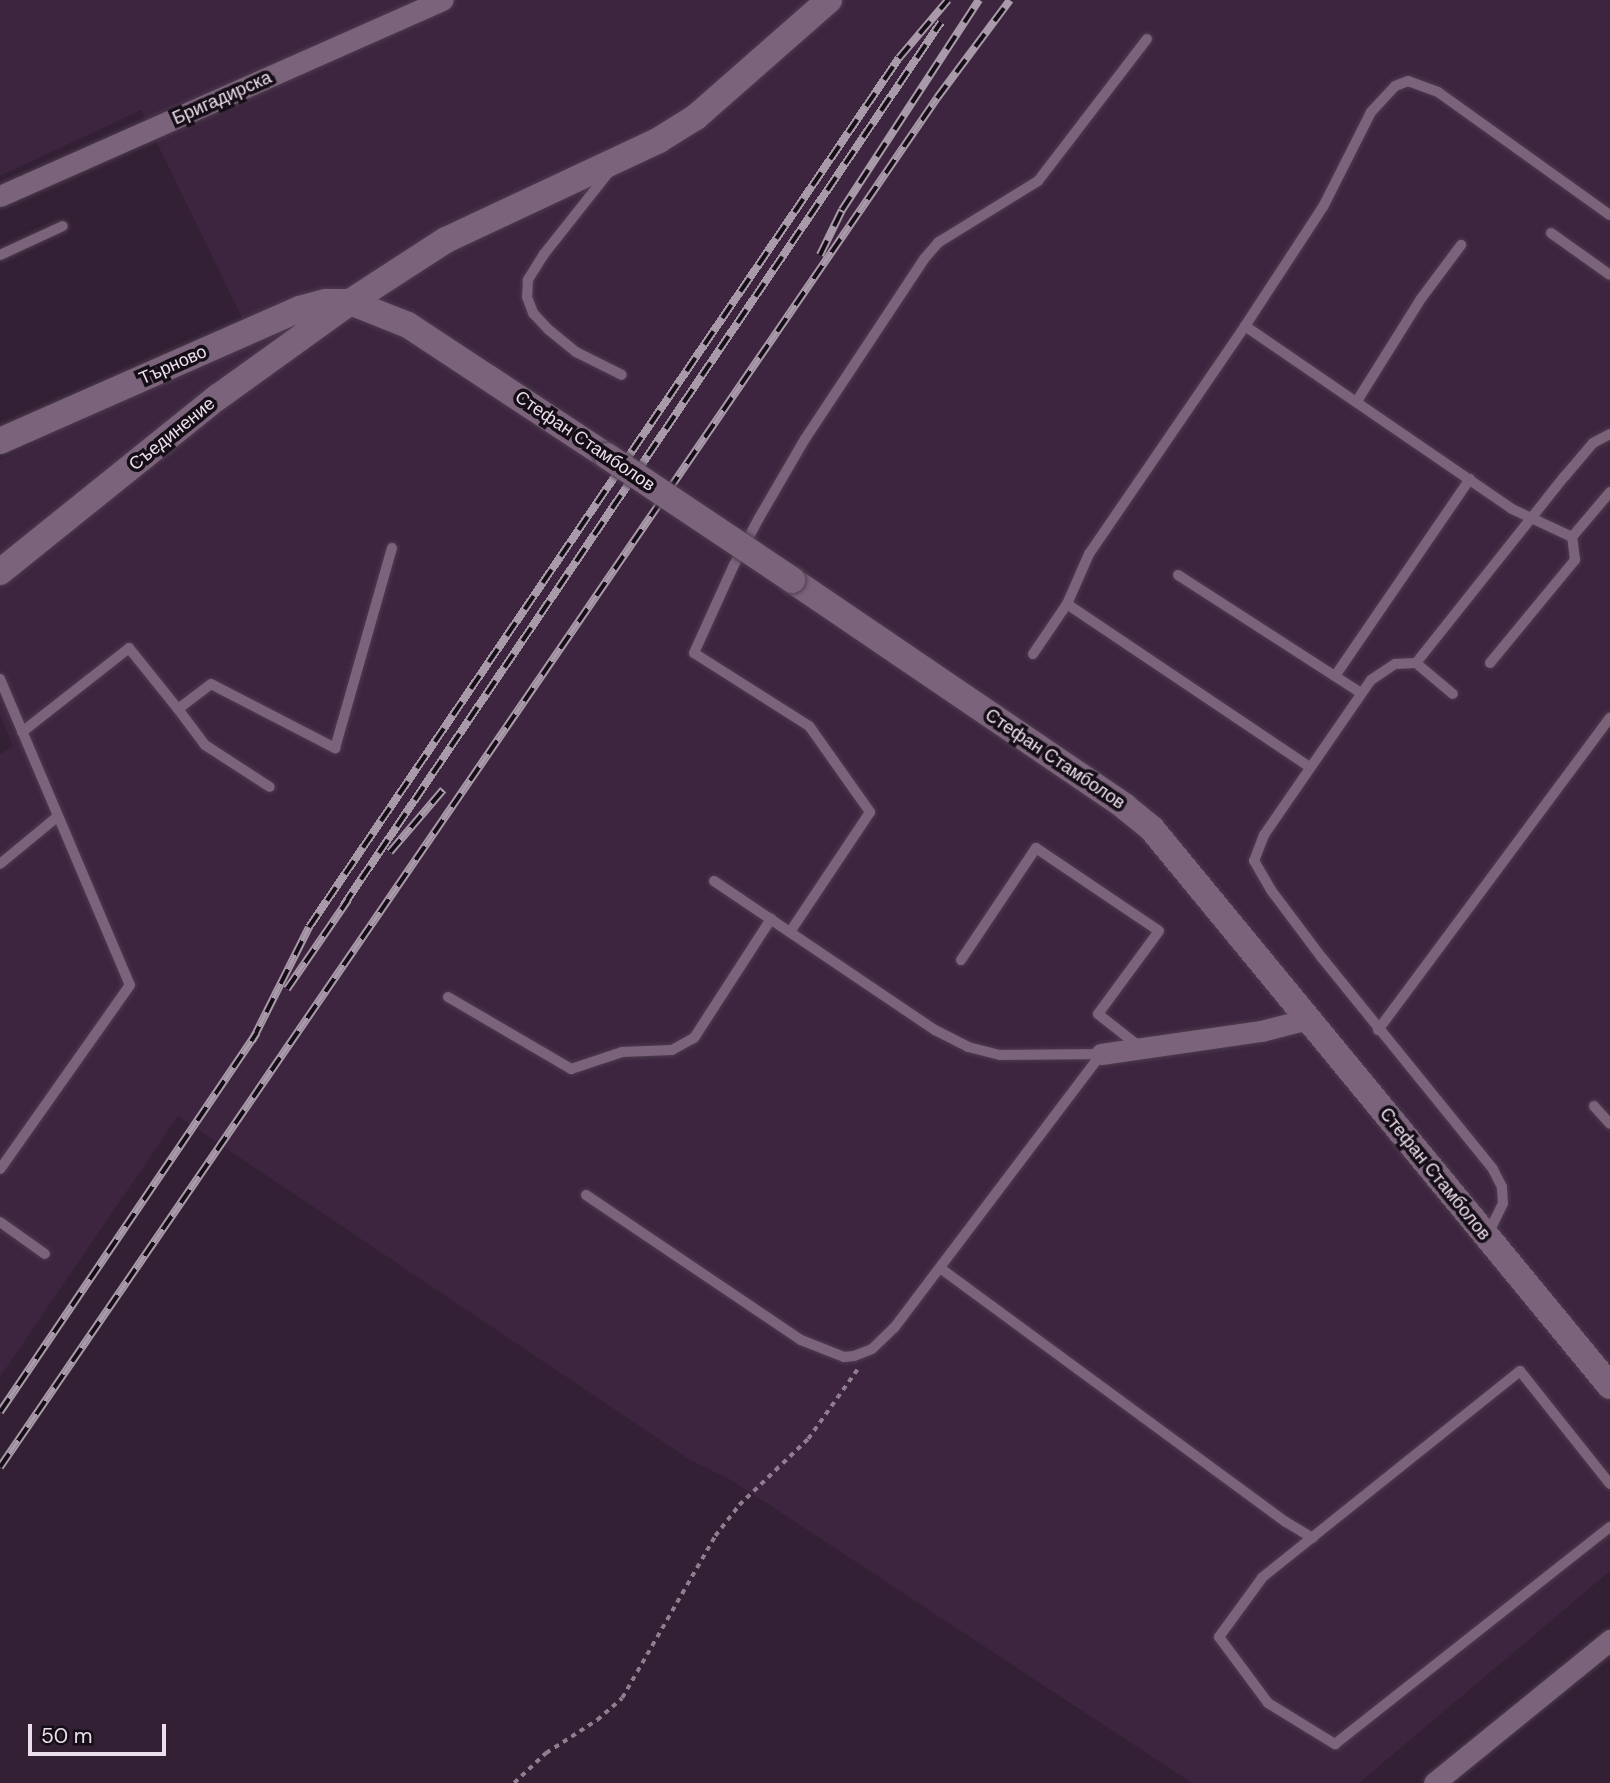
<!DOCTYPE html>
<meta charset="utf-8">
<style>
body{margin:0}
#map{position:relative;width:1610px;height:1783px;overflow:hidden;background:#332034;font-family:"DM Sans",sans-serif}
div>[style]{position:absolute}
.built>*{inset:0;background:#3d253f}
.path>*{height:3.5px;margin-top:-1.75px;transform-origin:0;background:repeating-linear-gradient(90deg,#8e7e8f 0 5px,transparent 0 10px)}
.roads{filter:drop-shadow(0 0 2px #4d3c4e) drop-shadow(0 0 2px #4d3c4e)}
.service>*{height:10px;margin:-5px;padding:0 5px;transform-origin:5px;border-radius:5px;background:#7b647b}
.minor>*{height:21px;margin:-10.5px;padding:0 10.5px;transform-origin:10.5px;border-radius:10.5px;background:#7b647b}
.tertiary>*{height:26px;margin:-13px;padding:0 13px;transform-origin:13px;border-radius:13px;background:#7b647b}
.rail>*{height:8px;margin-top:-4px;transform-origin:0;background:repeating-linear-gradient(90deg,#160e17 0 16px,#a99aaa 0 32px);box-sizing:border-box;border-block:2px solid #a99aaa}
.bridges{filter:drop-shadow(0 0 2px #4d3c4e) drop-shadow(0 0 2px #4d3c4e)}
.tertiary-bridge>*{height:26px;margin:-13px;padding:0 13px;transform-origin:13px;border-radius:13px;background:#7b647b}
span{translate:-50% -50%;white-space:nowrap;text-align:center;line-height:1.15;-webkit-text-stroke:7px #160e17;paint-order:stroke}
.street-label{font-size:18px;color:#ecdfed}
.scale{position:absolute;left:28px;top:1724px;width:138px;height:32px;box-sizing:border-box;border:4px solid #ecdfed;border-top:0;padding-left:9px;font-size:21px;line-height:24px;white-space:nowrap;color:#ecdfed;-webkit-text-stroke:5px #160e17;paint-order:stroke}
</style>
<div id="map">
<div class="built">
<i style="clip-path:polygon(0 0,1610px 0,1610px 1571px,1359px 1783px,1192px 1783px,733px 1481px,690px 1460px,178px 1116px,0 1377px,0 754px,13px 747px,0 715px,0 460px,249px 332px,141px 110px,0 176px)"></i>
</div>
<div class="path">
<i style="left:514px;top:1783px;width:44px;rotate:-43.2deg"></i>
<i style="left:546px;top:1753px;width:61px;rotate:-32.9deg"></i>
<i style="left:597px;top:1720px;width:33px;rotate:-41deg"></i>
<i style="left:622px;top:1698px;width:187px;rotate:-60.1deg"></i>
<i style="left:715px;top:1536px;width:39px;rotate:-52deg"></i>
<i style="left:739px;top:1505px;width:95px;rotate:-43.7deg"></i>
<i style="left:808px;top:1439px;width:85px;rotate:-54.6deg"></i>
</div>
<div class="roads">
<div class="service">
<i style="left:609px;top:172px;width:105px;rotate:128.4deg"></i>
<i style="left:544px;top:254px;width:31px;rotate:122deg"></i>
<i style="left:528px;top:280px;width:17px;rotate:93deg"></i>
<i style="left:527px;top:297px;width:17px;rotate:69deg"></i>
<i style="left:533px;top:313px;width:23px;rotate:47deg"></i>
<i style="left:549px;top:330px;width:35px;rotate:39deg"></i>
<i style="left:576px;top:352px;width:51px;rotate:26.6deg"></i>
<i style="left:1551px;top:233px;width:72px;rotate:35.4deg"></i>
<i style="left:0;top:255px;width:69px;rotate:-24.7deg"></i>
<i style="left:1245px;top:326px;width:142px;rotate:-56.8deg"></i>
<i style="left:1323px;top:207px;width:106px;rotate:-63.2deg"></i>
<i style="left:1371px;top:112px;width:35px;rotate:-47deg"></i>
<i style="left:1395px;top:86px;width:14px;rotate:-21deg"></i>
<i style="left:1408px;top:81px;width:32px;rotate:20deg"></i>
<i style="left:1438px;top:92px;width:211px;rotate:35.6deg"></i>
<i style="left:1357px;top:401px;width:119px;rotate:-58deg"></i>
<i style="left:1420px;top:300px;width:69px;rotate:-53.3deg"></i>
<i style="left:1178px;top:575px;width:218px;rotate:32.8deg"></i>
<i style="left:1067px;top:604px;width:293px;rotate:33.9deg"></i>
<i style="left:1033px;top:654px;width:60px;rotate:-55.8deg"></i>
<i style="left:1067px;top:604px;width:55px;rotate:-66.3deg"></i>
<i style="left:1089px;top:554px;width:276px;rotate:-55.6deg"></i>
<i style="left:1245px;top:326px;width:324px;rotate:34.4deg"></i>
<i style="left:1512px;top:509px;width:66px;rotate:25deg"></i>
<i style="left:1416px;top:663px;width:48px;rotate:40deg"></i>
<i style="left:1490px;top:663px;width:134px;rotate:-50.5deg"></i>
<i style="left:1575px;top:560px;width:23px;rotate:-97deg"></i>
<i style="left:1572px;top:537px;width:59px;rotate:-49.8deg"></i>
<i style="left:1335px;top:676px;width:239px;rotate:-55.6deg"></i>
<i style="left:0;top:679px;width:332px;rotate:67deg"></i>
<i style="left:130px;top:985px;width:225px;rotate:125.2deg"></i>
<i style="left:178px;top:709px;width:45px;rotate:53.1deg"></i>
<i style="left:205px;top:745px;width:77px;rotate:32.9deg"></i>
<i style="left:22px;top:732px;width:136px;rotate:-38.1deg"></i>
<i style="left:129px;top:648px;width:78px;rotate:51.2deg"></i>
<i style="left:178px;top:709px;width:41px;rotate:-37.1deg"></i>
<i style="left:211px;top:684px;width:140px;rotate:27.3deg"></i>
<i style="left:335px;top:748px;width:208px;rotate:-74.1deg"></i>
<i style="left:0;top:864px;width:74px;rotate:-39.5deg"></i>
<i style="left:714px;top:881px;width:267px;rotate:34deg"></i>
<i style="left:935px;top:1030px;width:37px;rotate:27deg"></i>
<i style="left:968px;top:1047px;width:33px;rotate:14deg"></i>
<i style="left:1000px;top:1055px;width:101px;rotate:-0.6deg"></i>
<i style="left:790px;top:932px;width:144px;rotate:-56.3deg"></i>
<i style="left:870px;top:812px;width:105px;rotate:-125.3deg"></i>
<i style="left:809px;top:726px;width:136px;rotate:-147.6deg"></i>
<i style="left:694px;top:653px;width:97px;rotate:-65.6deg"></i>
<i style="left:734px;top:565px;width:53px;rotate:-62deg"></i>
<i style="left:759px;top:518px;width:91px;rotate:-59.8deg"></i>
<i style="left:805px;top:439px;width:216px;rotate:-56.5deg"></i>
<i style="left:924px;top:259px;width:23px;rotate:-49deg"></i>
<i style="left:939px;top:242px;width:116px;rotate:-31.6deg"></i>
<i style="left:1038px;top:181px;width:179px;rotate:-52.5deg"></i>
<i style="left:961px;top:960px;width:135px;rotate:-56.2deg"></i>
<i style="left:1036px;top:848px;width:148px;rotate:34deg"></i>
<i style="left:1159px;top:931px;width:103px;rotate:126.3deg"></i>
<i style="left:1098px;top:1014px;width:53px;rotate:38.2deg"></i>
<i style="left:448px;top:997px;width:143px;rotate:30.3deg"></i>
<i style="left:571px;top:1069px;width:54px;rotate:-18.4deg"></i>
<i style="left:622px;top:1052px;width:50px;rotate:-2.3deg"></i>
<i style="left:672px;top:1050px;width:25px;rotate:-29deg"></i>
<i style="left:694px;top:1038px;width:142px;rotate:-57.1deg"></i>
<i style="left:1378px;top:1030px;width:389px;rotate:-53.4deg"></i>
<i style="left:1594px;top:1106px;width:24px;rotate:48deg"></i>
<i style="left:586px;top:1195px;width:259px;rotate:34deg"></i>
<i style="left:801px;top:1340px;width:46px;rotate:21.6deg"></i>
<i style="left:844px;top:1357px;width:10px;rotate:-6deg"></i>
<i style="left:854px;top:1356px;width:19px;rotate:-21deg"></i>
<i style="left:872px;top:1349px;width:30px;rotate:-44deg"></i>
<i style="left:894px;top:1328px;width:343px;rotate:-52.9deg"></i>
<i style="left:0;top:1222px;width:55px;rotate:35.4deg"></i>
<i style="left:1488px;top:1234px;width:34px;rotate:-64deg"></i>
<i style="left:1503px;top:1203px;width:16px;rotate:-94deg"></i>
<i style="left:1502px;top:1187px;width:20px;rotate:-117deg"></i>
<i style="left:1493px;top:1169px;width:272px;rotate:-129deg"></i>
<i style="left:1322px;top:958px;width:85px;rotate:-126.9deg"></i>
<i style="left:1271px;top:890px;width:34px;rotate:-120deg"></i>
<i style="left:1254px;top:861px;width:28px;rotate:-69deg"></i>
<i style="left:1264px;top:835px;width:188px;rotate:-55.4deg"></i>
<i style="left:1371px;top:680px;width:29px;rotate:-34deg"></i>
<i style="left:1395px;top:664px;width:21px;rotate:-3deg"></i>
<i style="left:1416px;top:663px;width:239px;rotate:-51.5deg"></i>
<i style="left:1565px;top:476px;width:43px;rotate:-49.7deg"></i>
<i style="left:1593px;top:443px;width:19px;rotate:-28deg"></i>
<i style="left:940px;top:1268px;width:429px;rotate:36.3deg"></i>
<i style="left:1286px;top:1522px;width:31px;rotate:31deg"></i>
<i style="left:1610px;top:1484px;width:144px;rotate:-128.5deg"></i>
<i style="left:1520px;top:1371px;width:331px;rotate:141.3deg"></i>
<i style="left:1262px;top:1578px;width:73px;rotate:126.1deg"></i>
<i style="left:1219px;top:1637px;width:82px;rotate:53.4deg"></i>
<i style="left:1268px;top:1703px;width:79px;rotate:31.5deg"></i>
<i style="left:1335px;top:1744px;width:350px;rotate:-38.3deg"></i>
</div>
<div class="minor">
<i style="left:0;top:196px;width:484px;rotate:-23.9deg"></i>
<i style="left:1101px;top:1054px;width:162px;rotate:-8.2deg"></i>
<i style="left:1261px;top:1031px;width:49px;rotate:-14.3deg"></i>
<i style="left:1434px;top:1783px;width:227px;rotate:-39.1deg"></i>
</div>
<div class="tertiary">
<i style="left:0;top:441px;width:327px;rotate:-23.8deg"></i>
<i style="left:299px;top:309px;width:28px;rotate:-15deg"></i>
<i style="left:326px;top:302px;width:24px"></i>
<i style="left:350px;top:302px;width:62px;rotate:21.6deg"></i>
<i style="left:408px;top:325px;width:238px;rotate:33.4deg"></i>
<i style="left:0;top:572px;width:280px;rotate:-38.8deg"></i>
<i style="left:218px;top:397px;width:163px;rotate:-35.7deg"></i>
<i style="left:350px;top:302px;width:114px;rotate:-32.9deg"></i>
<i style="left:446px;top:240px;width:235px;rotate:-25.1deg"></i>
<i style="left:659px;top:140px;width:44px;rotate:-31.9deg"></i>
<i style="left:696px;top:117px;width:177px;rotate:-41.3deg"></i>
<i style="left:792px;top:580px;width:402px;rotate:34.2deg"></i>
<i style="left:1124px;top:806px;width:36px;rotate:39deg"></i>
<i style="left:1152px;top:829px;width:721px;rotate:50.57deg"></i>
</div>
</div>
<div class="rail">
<i style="left:820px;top:255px;width:50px;rotate:-63.9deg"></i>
<i style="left:842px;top:210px;width:251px;rotate:-56.9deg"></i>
<i style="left:390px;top:852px;width:82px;rotate:-49.5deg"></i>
<i style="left:343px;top:906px;width:1067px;rotate:-55.92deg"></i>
<i style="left:287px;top:989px;width:108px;rotate:-55.6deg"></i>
<i style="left:252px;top:1041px;width:127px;rotate:-63.4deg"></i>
<i style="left:309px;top:927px;width:1050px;rotate:-55.83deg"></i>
<i style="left:899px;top:58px;width:76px;rotate:-49.8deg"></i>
<i style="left:0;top:1412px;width:458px;rotate:-55.9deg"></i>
<i style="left:0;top:1467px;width:1659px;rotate:-55.61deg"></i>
<i style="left:937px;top:98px;width:122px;rotate:-53.3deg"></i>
</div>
<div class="bridges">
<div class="tertiary-bridge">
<i style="left:607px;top:456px;width:223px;rotate:33.8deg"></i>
</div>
</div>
<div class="street-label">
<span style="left:222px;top:98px;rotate:-24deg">Бригадирска</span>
<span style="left:173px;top:365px;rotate:-24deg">Търново</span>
<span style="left:172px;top:434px;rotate:-39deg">Съединение</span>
<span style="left:585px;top:441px;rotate:34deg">Стефан Стамболов</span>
<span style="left:1055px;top:759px;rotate:34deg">Стефан Стамболов</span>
<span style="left:1435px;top:1174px;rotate:51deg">Стефан Стамболов</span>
</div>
<div class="scale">50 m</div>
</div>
